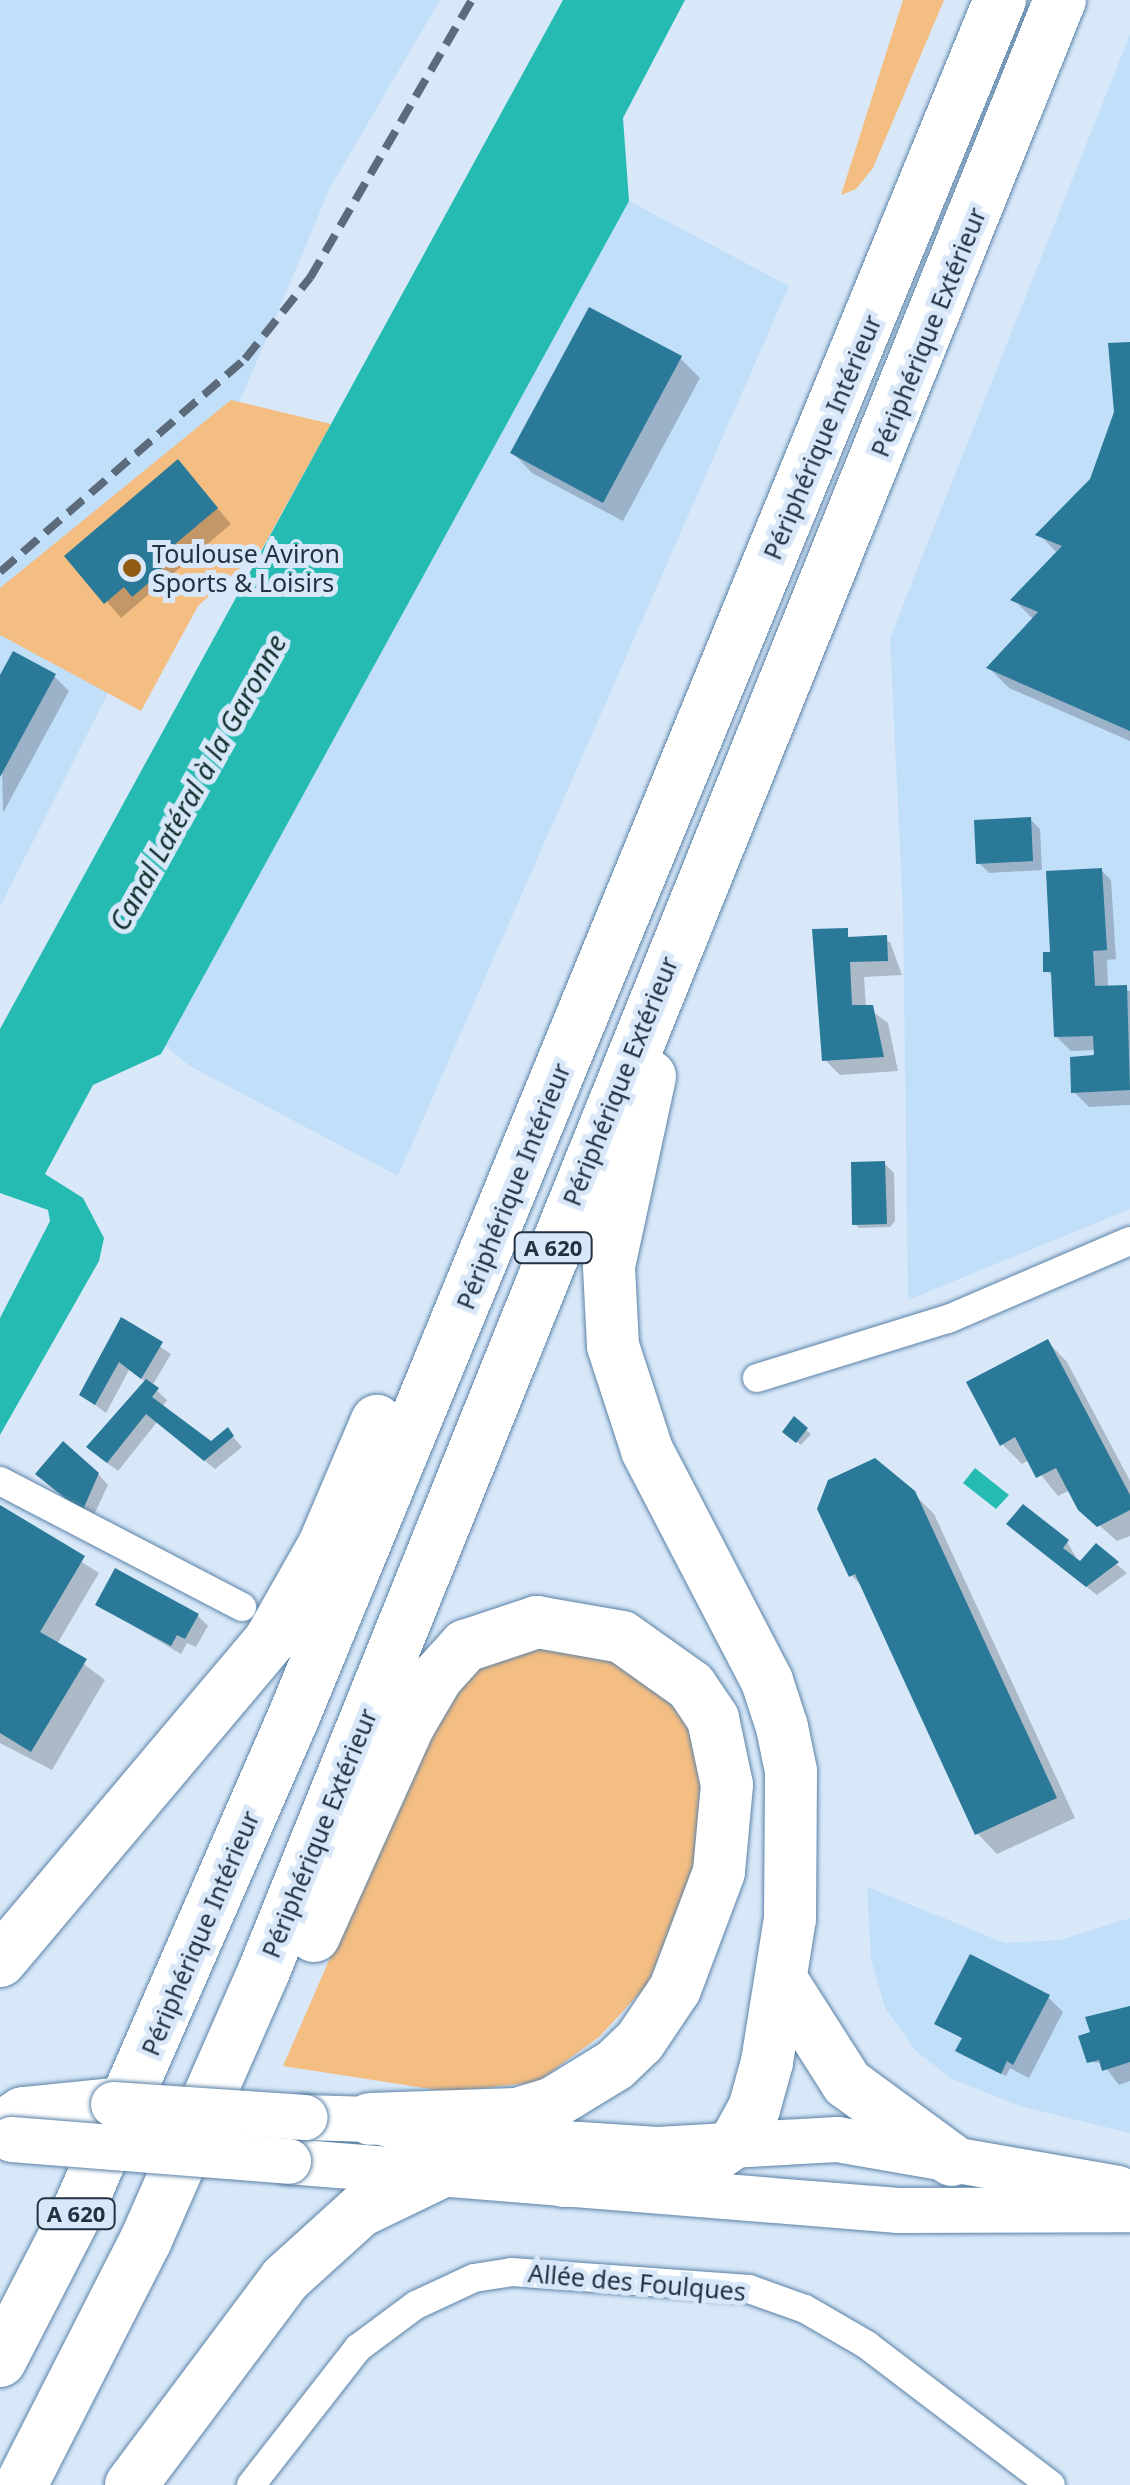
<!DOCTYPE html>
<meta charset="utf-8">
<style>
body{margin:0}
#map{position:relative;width:1130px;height:2485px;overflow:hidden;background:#d8e8f9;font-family:"Noto Sans",sans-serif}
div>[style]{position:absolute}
.built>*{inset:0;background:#c2dffa}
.green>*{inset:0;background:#f4bd82}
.water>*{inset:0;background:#26bbb2}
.shadow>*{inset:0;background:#0003}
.building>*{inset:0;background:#2a7998}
.roads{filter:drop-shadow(0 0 2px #5b82a6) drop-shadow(0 0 2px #5b82a6)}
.street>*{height:28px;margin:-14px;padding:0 14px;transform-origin:14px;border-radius:14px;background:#fff}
.primary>*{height:45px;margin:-22.5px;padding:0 22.5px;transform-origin:22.5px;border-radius:22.5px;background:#fff}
.highway>*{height:52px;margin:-26px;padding:0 26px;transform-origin:26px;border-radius:26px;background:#fff}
.rail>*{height:8px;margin-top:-4px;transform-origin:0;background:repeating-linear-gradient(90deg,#5b6b7b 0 20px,transparent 0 30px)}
.bridges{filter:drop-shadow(0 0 2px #5b82a6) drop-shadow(0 0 2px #5b82a6)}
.primary-bridge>*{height:45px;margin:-22.5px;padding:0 22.5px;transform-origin:22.5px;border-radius:22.5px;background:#fff}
.dots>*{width:28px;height:28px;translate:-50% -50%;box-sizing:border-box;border:5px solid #d8e8f9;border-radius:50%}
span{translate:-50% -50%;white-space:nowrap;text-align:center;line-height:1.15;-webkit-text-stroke:10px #d8e8f9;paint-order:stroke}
.shield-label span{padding:2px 8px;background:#d8e8f9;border:2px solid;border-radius:8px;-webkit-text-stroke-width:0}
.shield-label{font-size:22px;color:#223241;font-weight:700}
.street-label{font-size:25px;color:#223241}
.poi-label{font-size:25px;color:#223241}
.left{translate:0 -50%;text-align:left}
.water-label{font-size:28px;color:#122f2d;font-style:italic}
</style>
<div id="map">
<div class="built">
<i style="clip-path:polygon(0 0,440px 0,330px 188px,162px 586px,0 907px)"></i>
<i style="clip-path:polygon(1130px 34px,1130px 1209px,908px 1300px,903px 913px,890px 638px)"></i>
<i style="clip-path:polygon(629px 201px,789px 286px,398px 1176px,190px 1066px,165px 1046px)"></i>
<i style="clip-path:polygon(867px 1887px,1005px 1943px,1060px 1940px,1130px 1918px,1130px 2133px,1020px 2106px,950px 2078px,915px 2050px,885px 2008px,871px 1959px)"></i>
</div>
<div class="green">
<i style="clip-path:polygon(903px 0,944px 0,873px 168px,856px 189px,841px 195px)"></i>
<i style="clip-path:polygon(231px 400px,331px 424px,262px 549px,198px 606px,141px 711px,0 635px,0 588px)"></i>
<i style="clip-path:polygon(546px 1647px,622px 1662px,677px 1707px,705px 1762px,708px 1830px,648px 1984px,599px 2037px,537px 2082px,450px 2092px,283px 2066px,435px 1717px,465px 1678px,499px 1656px)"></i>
</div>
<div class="water">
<i style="clip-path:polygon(563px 0,685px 0,623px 118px,629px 201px,161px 1054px,93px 1085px,45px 1174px,83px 1198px,104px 1238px,99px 1261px,0 1435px,0 1318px,50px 1221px,48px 1210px,0 1193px,0 1029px)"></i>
<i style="clip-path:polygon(975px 1468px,1009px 1495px,996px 1509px,963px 1483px)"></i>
</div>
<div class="shadow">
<i style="clip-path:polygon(1130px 344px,1130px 741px,1009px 688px,989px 668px,1034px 620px,1014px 600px,1058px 554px,1039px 534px,1092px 480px,1116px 412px)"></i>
<i style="clip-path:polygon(680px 358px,700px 378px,623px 521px,532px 473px,513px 453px)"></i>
<i style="clip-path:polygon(178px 462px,231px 524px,121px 618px,68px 556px)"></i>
<i style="clip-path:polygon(54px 676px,69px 691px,3px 813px,0 681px)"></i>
<i style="clip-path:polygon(1030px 819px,1040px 829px,1042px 870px,989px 873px,979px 863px)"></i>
<i style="clip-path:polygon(1101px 870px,1111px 880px,1116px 959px,1107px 960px,1108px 988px,1130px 991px,1130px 1105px,1089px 1107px,1073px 1091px,1096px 1050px,1071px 1051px,1056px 1036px,1053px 975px,1046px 971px,1049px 955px)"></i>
<i style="clip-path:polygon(814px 932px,890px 942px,902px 975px,864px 977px,866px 1007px,888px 1023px,898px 1071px,840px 1075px,825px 1060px)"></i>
<i style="clip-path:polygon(884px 1163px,894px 1173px,895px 1221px,890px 1227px,859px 1228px,855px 1224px)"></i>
<i style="clip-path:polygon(122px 1321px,171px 1354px,152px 1386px,167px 1400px,162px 1407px,211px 1444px,227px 1430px,242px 1447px,215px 1469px,157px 1422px,118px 1471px,99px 1457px,146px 1382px,129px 1370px,106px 1413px,82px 1395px)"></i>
<i style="clip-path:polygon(1048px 1342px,1067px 1362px,1130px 1481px,1130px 1536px,1117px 1541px,1080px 1508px,1070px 1490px,1058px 1496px,1029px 1460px,1022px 1464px,1002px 1444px)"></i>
<i style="clip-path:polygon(794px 1420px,811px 1434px,801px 1445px,785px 1432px)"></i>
<i style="clip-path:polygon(98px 1474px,108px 1485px,92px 1519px,48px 1484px)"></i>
<i style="clip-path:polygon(913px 1493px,934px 1514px,1075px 1818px,997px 1854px,978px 1834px,865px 1589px,851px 1575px)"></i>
<i style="clip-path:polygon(0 1509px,99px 1573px,57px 1644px,105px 1680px,52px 1770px,0 1743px)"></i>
<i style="clip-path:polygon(1020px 1534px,1067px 1542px,1080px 1564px,1096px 1547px,1127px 1573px,1097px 1595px)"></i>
<i style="clip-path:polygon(98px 1605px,198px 1616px,208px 1626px,196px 1647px,187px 1643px,181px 1654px)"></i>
<i style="clip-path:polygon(1048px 1997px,1063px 2012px,1029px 2078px,1010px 2068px,1006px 2076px,963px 2055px,964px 2039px,937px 2024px)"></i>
<i style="clip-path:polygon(1130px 2006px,1130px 2081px,1119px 2085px,1102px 2063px,1089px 2062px)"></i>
</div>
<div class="building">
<i style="clip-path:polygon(589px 307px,682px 356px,603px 503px,510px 453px)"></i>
<i style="clip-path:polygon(1130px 342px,1130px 731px,986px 668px,1038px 612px,1010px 600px,1062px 546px,1035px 535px,1090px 479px,1114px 412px,1108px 343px)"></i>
<i style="clip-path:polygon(178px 459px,218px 508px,155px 561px,163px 571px,132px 597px,124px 587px,104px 604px,64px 556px)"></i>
<i style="clip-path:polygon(13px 651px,56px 674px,0 777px,0 675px)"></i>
<i style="clip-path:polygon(1031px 817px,1033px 861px,976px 864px,974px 820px)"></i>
<i style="clip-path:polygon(1102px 868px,1107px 950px,1093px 951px,1095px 986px,1127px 985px,1130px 1090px,1071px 1093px,1070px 1057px,1094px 1055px,1093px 1036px,1054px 1037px,1051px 972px,1043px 972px,1043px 952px,1050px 952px,1046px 871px)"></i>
<i style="clip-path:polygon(848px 928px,848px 937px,887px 935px,888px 961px,850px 962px,852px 1005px,873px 1005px,884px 1057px,822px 1061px,812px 929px)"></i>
<i style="clip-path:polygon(885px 1161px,887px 1224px,852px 1225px,851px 1162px)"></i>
<i style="clip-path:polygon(121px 1317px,163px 1342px,141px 1379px,119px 1362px,95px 1405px,79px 1395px)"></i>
<i style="clip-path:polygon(1048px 1339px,1130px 1495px,1130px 1510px,1097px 1527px,1078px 1510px,1056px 1468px,1036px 1478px,1015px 1437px,1000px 1446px,966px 1382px)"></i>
<i style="clip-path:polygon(146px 1379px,159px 1388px,152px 1397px,211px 1441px,228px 1427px,234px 1436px,204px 1461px,146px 1414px,107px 1463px,86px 1447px)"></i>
<i style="clip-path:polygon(794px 1416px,808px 1428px,796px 1443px,782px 1432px)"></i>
<i style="clip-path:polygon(63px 1441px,99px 1473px,82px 1512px,35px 1474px)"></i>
<i style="clip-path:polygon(875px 1458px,915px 1491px,1057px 1798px,975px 1835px,855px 1574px,849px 1577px,817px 1509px,828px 1480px)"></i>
<i style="clip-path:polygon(1023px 1504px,1069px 1540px,1063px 1548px,1080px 1561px,1096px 1543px,1119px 1562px,1086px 1587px,1006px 1524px)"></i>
<i style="clip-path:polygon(0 1505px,85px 1556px,40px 1632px,87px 1659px,31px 1752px,0 1733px)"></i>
<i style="clip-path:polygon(115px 1568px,199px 1614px,185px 1639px,177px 1635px,171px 1646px,95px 1605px)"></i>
<i style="clip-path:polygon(970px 1954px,1050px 1995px,1013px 2065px,1007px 2061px,1001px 2074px,955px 2051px,962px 2038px,934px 2024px)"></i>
<i style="clip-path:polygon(1130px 2006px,1130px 2062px,1102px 2071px,1099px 2060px,1087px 2063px,1078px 2036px,1090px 2032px,1085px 2017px)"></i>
</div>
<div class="roads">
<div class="street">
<i style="left:757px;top:1378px;width:200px;rotate:-17.2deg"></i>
<i style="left:948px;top:1319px;width:198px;rotate:-23.2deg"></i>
<i style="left:0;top:1481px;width:273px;rotate:27.5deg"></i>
<i style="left:251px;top:2485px;width:174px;rotate:-52deg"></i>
<i style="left:358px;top:2348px;width:72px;rotate:-36.6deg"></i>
<i style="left:416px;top:2305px;width:64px;rotate:-25deg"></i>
<i style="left:474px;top:2278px;width:38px;rotate:-9deg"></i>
<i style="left:512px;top:2272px;width:238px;rotate:4.1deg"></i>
<i style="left:749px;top:2289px;width:59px;rotate:19.7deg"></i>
<i style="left:805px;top:2309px;width:72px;rotate:30.1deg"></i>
<i style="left:867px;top:2345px;width:231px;rotate:37.3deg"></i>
</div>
<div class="primary">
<i style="left:305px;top:2117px;width:65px;rotate:1.8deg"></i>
<i style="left:370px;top:2119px;width:57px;rotate:15.3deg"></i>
<i style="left:425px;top:2134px;width:232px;rotate:3.7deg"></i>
<i style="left:657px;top:2149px;width:180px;rotate:-3.2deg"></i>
<i style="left:837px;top:2139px;width:285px;rotate:9.9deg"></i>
<i style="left:288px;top:2161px;width:612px;rotate:4.59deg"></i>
<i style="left:898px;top:2210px;width:232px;rotate:-0.2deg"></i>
</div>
<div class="highway">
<i style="left:314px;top:1936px;width:231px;rotate:-65.8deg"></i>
<i style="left:409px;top:1725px;width:56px;rotate:-59.7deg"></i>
<i style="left:437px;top:1677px;width:42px;rotate:-47.9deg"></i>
<i style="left:465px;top:1646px;width:76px;rotate:-18.4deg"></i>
<i style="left:537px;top:1622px;width:86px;rotate:10deg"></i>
<i style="left:622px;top:1637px;width:85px;rotate:35.4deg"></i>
<i style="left:691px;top:1686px;width:40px;rotate:56deg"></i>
<i style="left:713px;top:1719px;width:67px;rotate:78deg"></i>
<i style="left:727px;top:1785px;width:87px;rotate:95.3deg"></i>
<i style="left:719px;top:1872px;width:125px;rotate:110.6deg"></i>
<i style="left:675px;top:1989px;width:63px;rotate:123.9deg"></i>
<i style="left:640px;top:2041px;width:35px;rotate:136deg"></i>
<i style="left:615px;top:2065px;width:73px;rotate:148.5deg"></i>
<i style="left:553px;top:2103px;width:38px;rotate:163deg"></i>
<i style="left:517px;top:2114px;width:147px;rotate:178.1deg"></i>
<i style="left:0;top:1961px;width:419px;rotate:-49.9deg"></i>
<i style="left:270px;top:1640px;width:109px;rotate:-60.4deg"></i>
<i style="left:324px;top:1545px;width:135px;rotate:-66.9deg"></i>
<i style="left:782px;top:1981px;width:121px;rotate:57.5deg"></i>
<i style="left:847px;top:2083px;width:130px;rotate:36.3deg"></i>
<i style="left:0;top:2128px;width:27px;rotate:-33deg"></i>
<i style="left:23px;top:2113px;width:90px;rotate:-5.7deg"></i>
<i style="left:564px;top:2181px;width:127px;rotate:-4.1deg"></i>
<i style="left:691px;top:2172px;width:55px;rotate:-34.6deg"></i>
<i style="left:736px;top:2141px;width:37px;rotate:-61deg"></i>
<i style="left:754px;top:2109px;width:49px;rotate:-74.5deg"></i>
<i style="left:767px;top:2062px;width:145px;rotate:-80.9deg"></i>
<i style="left:790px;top:1919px;width:148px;rotate:-89.6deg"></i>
<i style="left:791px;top:1771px;width:45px;rotate:-101.6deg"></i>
<i style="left:782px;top:1727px;width:48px;rotate:-108.1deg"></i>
<i style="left:767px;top:1681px;width:260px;rotate:-117.5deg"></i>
<i style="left:647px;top:1450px;width:109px;rotate:-108.1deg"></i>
<i style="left:613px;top:1346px;width:80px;rotate:-92.9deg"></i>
<i style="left:609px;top:1266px;width:194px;rotate:-77.8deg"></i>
<i style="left:0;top:2361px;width:174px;rotate:-62.7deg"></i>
<i style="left:80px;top:2206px;width:535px;rotate:-66.41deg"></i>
<i style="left:294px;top:1716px;width:1856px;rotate:-67.64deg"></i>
<i style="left:21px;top:2485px;width:273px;rotate:-63deg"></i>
<i style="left:145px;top:2242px;width:296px;rotate:-66.3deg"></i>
<i style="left:264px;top:1971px;width:2126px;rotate:-68.01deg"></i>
<i style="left:131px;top:2485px;width:257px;rotate:-53.2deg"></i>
<i style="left:285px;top:2279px;width:101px;rotate:-42.2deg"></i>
<i style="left:360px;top:2211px;width:88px;rotate:-25.7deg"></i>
</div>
</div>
<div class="rail">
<i style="left:0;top:572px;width:325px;rotate:-41deg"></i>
<i style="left:245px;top:359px;width:104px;rotate:-51.3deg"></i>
<i style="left:310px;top:278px;width:322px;rotate:-59.8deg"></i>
</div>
<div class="bridges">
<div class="primary-bridge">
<i style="left:113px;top:2104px;width:192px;rotate:3.9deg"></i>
<i style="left:11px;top:2139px;width:278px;rotate:4.5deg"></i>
</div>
</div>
<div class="dots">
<i style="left:132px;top:568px;background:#915b11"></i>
</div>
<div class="shield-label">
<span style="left:553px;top:1248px">A 620</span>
<span style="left:76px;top:2214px">A 620</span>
</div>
<div class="street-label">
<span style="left:928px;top:332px;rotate:-68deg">Périphérique Extérieur</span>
<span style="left:822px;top:437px;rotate:-67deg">Périphérique Intérieur</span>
<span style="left:620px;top:1081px;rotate:-68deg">Périphérique Extérieur</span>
<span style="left:513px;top:1186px;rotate:-68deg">Périphérique Intérieur</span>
<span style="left:319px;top:1833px;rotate:-68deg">Périphérique Extérieur</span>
<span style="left:200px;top:1933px;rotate:-67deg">Périphérique Intérieur</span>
<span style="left:637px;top:2282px;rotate:5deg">Allée des Foulques</span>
</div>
<div class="poi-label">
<span class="left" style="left:152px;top:568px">Toulouse Aviron<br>Sports &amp; Loisirs</span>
</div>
<div class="water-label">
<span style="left:197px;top:782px;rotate:-61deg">Canal Latéral à la Garonne</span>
</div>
</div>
